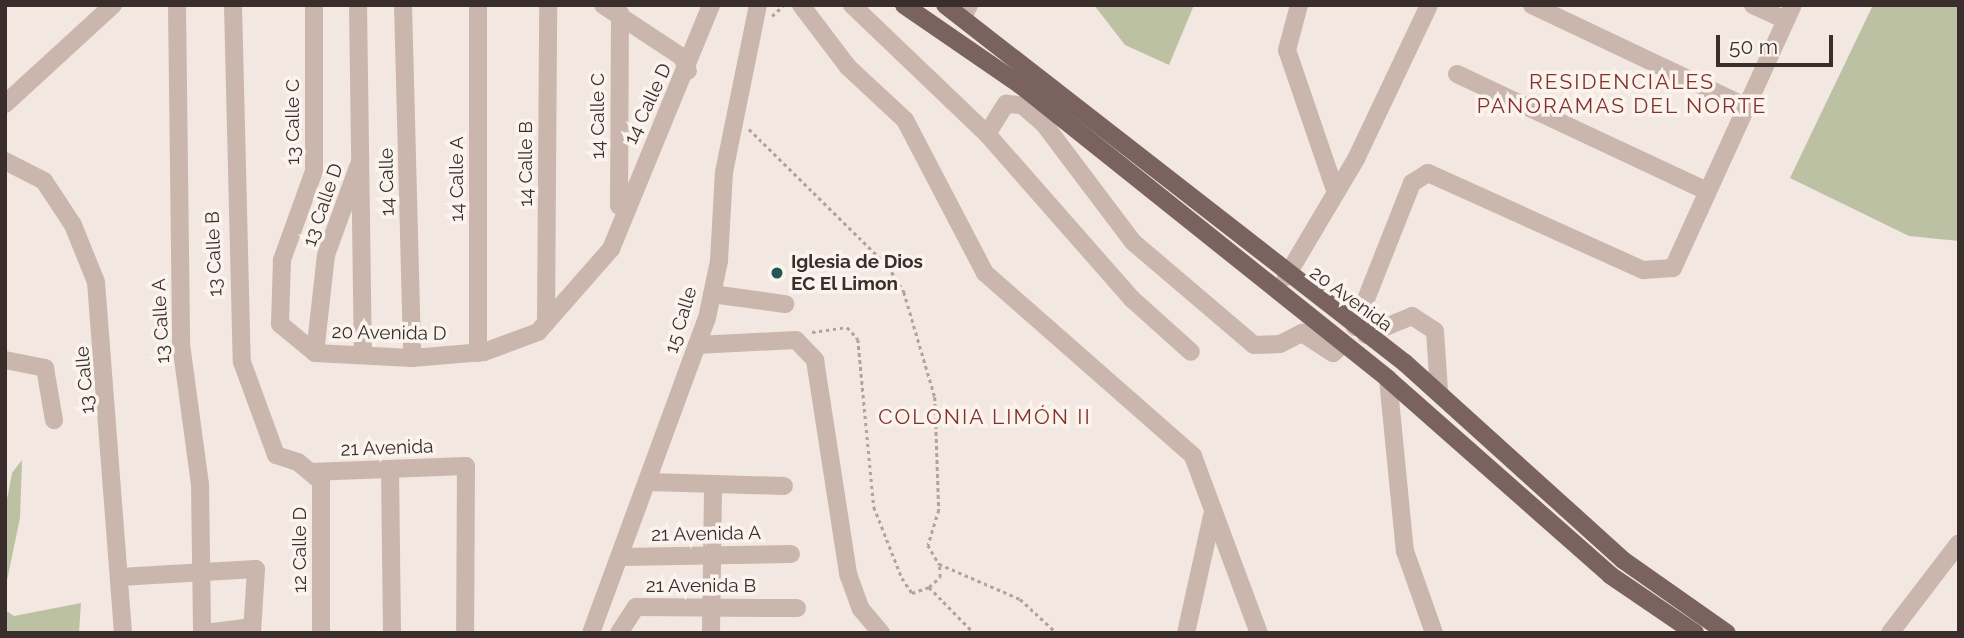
<!DOCTYPE html>
<meta charset="utf-8">
<style>
body{margin:0}
#map{position:relative;width:1964px;height:638px;overflow:hidden;background:#f2e8e1;font-family:Raleway,sans-serif}
div>[style]{position:absolute}
.green>*{inset:0;background:#bbc1a2}
.path>*{height:2.5px;margin-top:-1.25px;transform-origin:0;background:repeating-linear-gradient(90deg,#b6a097 0 3.5px,transparent 0 7px)}
.minor>*{height:18px;margin:-9px;padding:0 9px;transform-origin:9px;border-radius:9px;background:#cab6ad}
.major>*{height:18px;margin:-9px;padding:0 9px;transform-origin:9px;border-radius:9px;background:#7a635e}
.dots>*{width:19px;height:19px;translate:-50% -50%;box-sizing:border-box;border:4px solid #faf3ee;border-radius:50%}
span{translate:-50% -50%;white-space:nowrap;text-align:center;line-height:1.15;-webkit-text-stroke:7px #faf3ee;paint-order:stroke}
.street-label{font-size:19px;color:#392e2b}
.poi-label{font-size:19px;color:#392e2b;font-weight:700}
.left{translate:0 -50%;text-align:left}
.neighbourhood-label{font-size:21px;color:#843129;letter-spacing:2px}
.frame{position:absolute;inset:0;border:7px solid #392e2b;pointer-events:none}
.scale{position:absolute;left:1716px;top:35px;width:117px;height:32px;box-sizing:border-box;border:4px solid #392e2b;border-top:0;padding-left:9px;font-size:21px;line-height:24px;white-space:nowrap;color:#392e2b;-webkit-text-stroke:5px #faf3ee;paint-order:stroke}
</style>
<div id="map">
<div class="green">
<i style="clip-path:polygon(1094px 5px,1194px 5px,1169px 65px,1125px 45px)"></i>
<i style="clip-path:polygon(1873px 5px,1959px 5px,1959px 241px,1909px 236px,1790px 178px)"></i>
<i style="clip-path:polygon(22px 460px,20px 518px,5px 590px,5px 510px,12px 473px)"></i>
<i style="clip-path:polygon(81px 603px,79px 633px,5px 633px,5px 610px,14px 616px)"></i>
</div>
<div class="path">
<i style="left:772px;top:16px;width:16px;rotate:-43deg"></i>
<i style="left:749px;top:129px;width:195px;rotate:44.6deg"></i>
<i style="left:888px;top:266px;width:31px;rotate:58deg"></i>
<i style="left:904px;top:292px;width:109px;rotate:73.6deg"></i>
<i style="left:935px;top:397px;width:113px;rotate:88deg"></i>
<i style="left:939px;top:510px;width:37px;rotate:107deg"></i>
<i style="left:928px;top:545px;width:22px;rotate:60deg"></i>
<i style="left:939px;top:564px;width:88px;rotate:23.4deg"></i>
<i style="left:1020px;top:599px;width:50px;rotate:42.6deg"></i>
<i style="left:812px;top:332px;width:35px;rotate:-8deg"></i>
<i style="left:847px;top:327px;width:16px;rotate:47deg"></i>
<i style="left:858px;top:339px;width:169px;rotate:84.6deg"></i>
<i style="left:874px;top:507px;width:76px;rotate:68.5deg"></i>
<i style="left:902px;top:578px;width:18px;rotate:56deg"></i>
<i style="left:912px;top:593px;width:18px;rotate:-19deg"></i>
<i style="left:929px;top:587px;width:64px;rotate:45.6deg"></i>
<i style="left:929px;top:587px;width:15px;rotate:-42deg"></i>
<i style="left:940px;top:577px;width:13px;rotate:-94deg"></i>
</div>
<div class="minor">
<i style="left:177px;top:5px;width:339px;rotate:89.3deg"></i>
<i style="left:181px;top:344px;width:141px;rotate:82.3deg"></i>
<i style="left:200px;top:484px;width:149px;rotate:89.2deg"></i>
<i style="left:233px;top:5px;width:357px;rotate:88.6deg"></i>
<i style="left:242px;top:362px;width:99px;rotate:69.9deg"></i>
<i style="left:276px;top:455px;width:23px;rotate:18deg"></i>
<i style="left:298px;top:462px;width:30px;rotate:40deg"></i>
<i style="left:321px;top:481px;width:152px;rotate:90deg"></i>
<i style="left:314px;top:5px;width:166px;rotate:90deg"></i>
<i style="left:314px;top:171px;width:95px;rotate:109.8deg"></i>
<i style="left:282px;top:260px;width:64px;rotate:91.8deg"></i>
<i style="left:280px;top:324px;width:45px;rotate:39.6deg"></i>
<i style="left:315px;top:353px;width:97px;rotate:3deg"></i>
<i style="left:412px;top:358px;width:72px;rotate:-4.8deg"></i>
<i style="left:484px;top:352px;width:58px;rotate:-20.3deg"></i>
<i style="left:538px;top:332px;width:111px;rotate:-48.7deg"></i>
<i style="left:611px;top:249px;width:264px;rotate:-67.7deg"></i>
<i style="left:358px;top:5px;width:349px;rotate:89.2deg"></i>
<i style="left:403px;top:5px;width:353px;rotate:88.5deg"></i>
<i style="left:478px;top:5px;width:348px;rotate:90deg"></i>
<i style="left:603px;top:5px;width:95px;rotate:33.4deg"></i>
<i style="left:682px;top:57px;width:15px;rotate:67deg"></i>
<i style="left:801px;top:5px;width:78px;rotate:52.8deg"></i>
<i style="left:848px;top:67px;width:78px;rotate:42.9deg"></i>
<i style="left:905px;top:120px;width:173px;rotate:62.4deg"></i>
<i style="left:985px;top:273px;width:277px;rotate:41.3deg"></i>
<i style="left:1193px;top:456px;width:189px;rotate:69.6deg"></i>
<i style="left:852px;top:5px;width:187px;rotate:43.7deg"></i>
<i style="left:987px;top:134px;width:220px;rotate:48.7deg"></i>
<i style="left:1132px;top:299px;width:79px;rotate:41.9deg"></i>
<i style="left:1299px;top:5px;width:47px;rotate:104.9deg"></i>
<i style="left:1287px;top:50px;width:145px;rotate:71.1deg"></i>
<i style="left:1532px;top:5px;width:236px;rotate:25.4deg"></i>
<i style="left:1753px;top:5px;width:35px;rotate:25deg"></i>
<i style="left:963px;top:18px;width:14px;rotate:-65deg"></i>
<i style="left:1457px;top:74px;width:274px;rotate:25.1deg"></i>
<i style="left:5px;top:104px;width:147px;rotate:-42.5deg"></i>
<i style="left:987px;top:134px;width:36px;rotate:-58deg"></i>
<i style="left:1006px;top:104px;width:16px;rotate:4deg"></i>
<i style="left:1022px;top:105px;width:29px;rotate:41deg"></i>
<i style="left:1044px;top:124px;width:148px;rotate:53deg"></i>
<i style="left:1133px;top:242px;width:159px;rotate:40.4deg"></i>
<i style="left:1254px;top:345px;width:26px;rotate:-2deg"></i>
<i style="left:1280px;top:344px;width:25px;rotate:-27deg"></i>
<i style="left:1302px;top:333px;width:37px;rotate:33deg"></i>
<i style="left:1333px;top:353px;width:12px;rotate:-42deg"></i>
<i style="left:5px;top:161px;width:44px;rotate:27.1deg"></i>
<i style="left:44px;top:181px;width:53px;rotate:56.6deg"></i>
<i style="left:73px;top:225px;width:61px;rotate:68deg"></i>
<i style="left:96px;top:282px;width:352px;rotate:85.6deg"></i>
<i style="left:619px;top:206px;width:193px;rotate:-89.7deg"></i>
<i style="left:1286px;top:277px;width:137px;rotate:-59.3deg"></i>
<i style="left:1356px;top:159px;width:170px;rotate:-64.6deg"></i>
<i style="left:712px;top:294px;width:74px;rotate:7.8deg"></i>
<i style="left:546px;top:323px;width:318px;rotate:-89.6deg"></i>
<i style="left:1355px;top:327px;width:155px;rotate:-68.4deg"></i>
<i style="left:1412px;top:183px;width:19px;rotate:-32deg"></i>
<i style="left:1428px;top:173px;width:236px;rotate:24.3deg"></i>
<i style="left:1643px;top:270px;width:30px;rotate:-4deg"></i>
<i style="left:1673px;top:268px;width:289px;rotate:-65.5deg"></i>
<i style="left:1366px;top:335px;width:50px;rotate:-22.4deg"></i>
<i style="left:1412px;top:316px;width:27px;rotate:33deg"></i>
<i style="left:1435px;top:331px;width:60px;rotate:86.2deg"></i>
<i style="left:697px;top:345px;width:99px;rotate:-2.9deg"></i>
<i style="left:796px;top:340px;width:28px;rotate:46deg"></i>
<i style="left:815px;top:360px;width:217px;rotate:81.2deg"></i>
<i style="left:848px;top:574px;width:37px;rotate:70deg"></i>
<i style="left:861px;top:609px;width:31px;rotate:50deg"></i>
<i style="left:315px;top:353px;width:99px;rotate:-83.6deg"></i>
<i style="left:326px;top:255px;width:94px;rotate:-70deg"></i>
<i style="left:5px;top:360px;width:41px;rotate:11.3deg"></i>
<i style="left:45px;top:368px;width:53px;rotate:80.2deg"></i>
<i style="left:1388px;top:379px;width:173px;rotate:84.4deg"></i>
<i style="left:1405px;top:551px;width:87px;rotate:70.5deg"></i>
<i style="left:390px;top:469px;width:164px;rotate:89.3deg"></i>
<i style="left:310px;top:472px;width:156px;rotate:-2.2deg"></i>
<i style="left:466px;top:466px;width:167px;rotate:90.3deg"></i>
<i style="left:649px;top:482px;width:135px;rotate:1.7deg"></i>
<i style="left:622px;top:557px;width:169px;rotate:-1deg"></i>
<i style="left:120px;top:577px;width:136px;rotate:-3.4deg"></i>
<i style="left:256px;top:569px;width:64px;rotate:93.6deg"></i>
<i style="left:205px;top:633px;width:46px;rotate:-7.4deg"></i>
<i style="left:591px;top:633px;width:336px;rotate:-69.8deg"></i>
<i style="left:707px;top:318px;width:58px;rotate:-78.1deg"></i>
<i style="left:719px;top:261px;width:89px;rotate:-86.8deg"></i>
<i style="left:724px;top:172px;width:170px;rotate:-78.5deg"></i>
<i style="left:619px;top:633px;width:31px;rotate:-57deg"></i>
<i style="left:636px;top:607px;width:161px;rotate:0.4deg"></i>
<i style="left:711px;top:633px;width:149px;rotate:-89.2deg"></i>
<i style="left:1186px;top:633px;width:120px;rotate:-77.5deg"></i>
<i style="left:1890px;top:633px;width:113px;rotate:-52.5deg"></i>
</div>
<div class="major">
<i style="left:904px;top:5px;width:140px;rotate:34.5deg"></i>
<i style="left:1019px;top:84px;width:472px;rotate:38.6deg"></i>
<i style="left:1388px;top:379px;width:296px;rotate:41.4deg"></i>
<i style="left:1610px;top:575px;width:103px;rotate:34.3deg"></i>
<i style="left:945px;top:5px;width:583px;rotate:37.89deg"></i>
<i style="left:1405px;top:363px;width:294px;rotate:42.1deg"></i>
<i style="left:1623px;top:560px;width:127px;rotate:35.1deg"></i>
</div>
<div class="dots">
<i style="left:777px;top:273px;background:#235954"></i>
</div>
<div class="street-label">
<span style="left:648px;top:104px;rotate:-65deg">14 Calle D</span>
<span style="left:598px;top:116px;rotate:-90deg">14 Calle C</span>
<span style="left:293px;top:122px;rotate:-90deg">13 Calle C</span>
<span style="left:526px;top:164px;rotate:-90deg">14 Calle B</span>
<span style="left:457px;top:179px;rotate:-90deg">14 Calle A</span>
<span style="left:387px;top:182px;rotate:-91deg">14 Calle</span>
<span style="left:323px;top:205px;rotate:-71deg">13 Calle D</span>
<span style="left:214px;top:254px;rotate:-92deg">13 Calle B</span>
<span style="left:1351px;top:299px;rotate:36deg">20 Avenida</span>
<span style="left:681px;top:320px;rotate:-73deg">15 Calle</span>
<span style="left:161px;top:321px;rotate:-93deg">13 Calle A</span>
<span style="left:389px;top:333px;rotate:1deg">20 Avenida D</span>
<span style="left:85px;top:380px;rotate:-95deg">13 Calle</span>
<span style="left:387px;top:448px;rotate:-2deg">21 Avenida</span>
<span style="left:706px;top:534px;rotate:-1deg">21 Avenida A</span>
<span style="left:300px;top:550px;rotate:-90deg">12 Calle D</span>
<span style="left:701px;top:586px">21 Avenida B</span>
</div>
<div class="poi-label">
<span class="left" style="left:791px;top:273px">Iglesia de Dios<br>EC El Limon</span>
</div>
<div class="neighbourhood-label">
<span style="left:1622px;top:94px">RESIDENCIALES<br>PANORAMAS DEL NORTE</span>
<span style="left:985px;top:417px">COLONIA LIMÓN II</span>
</div>
<div class="frame"></div>
<div class="scale">50 m</div>
</div>
